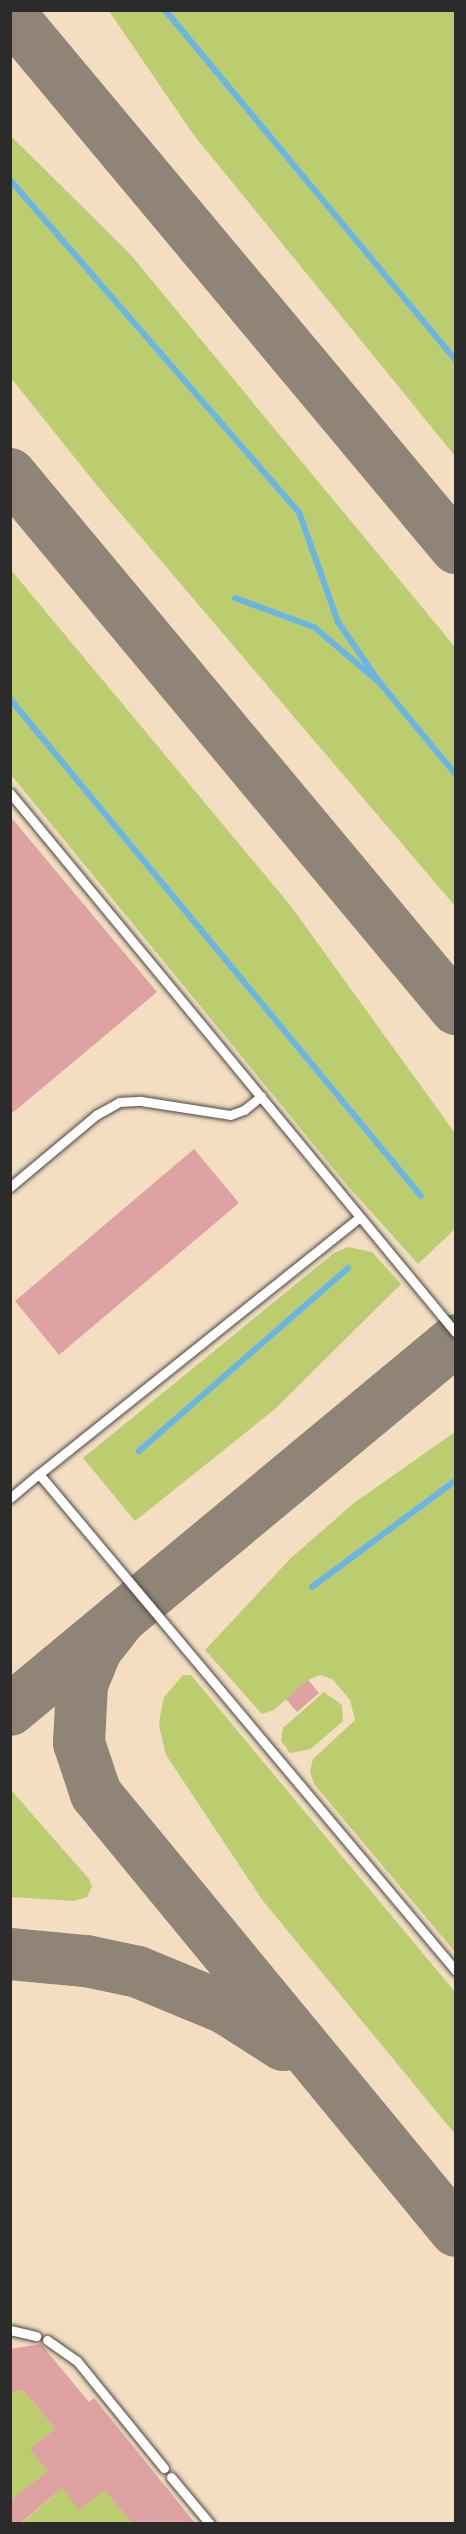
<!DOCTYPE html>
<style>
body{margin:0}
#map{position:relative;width:466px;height:2534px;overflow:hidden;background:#f3dec2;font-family:"Architects Daughter",sans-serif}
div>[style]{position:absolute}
.green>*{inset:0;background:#bccd70}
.stream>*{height:6px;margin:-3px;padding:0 3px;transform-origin:3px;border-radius:3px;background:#6ab5e3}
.taxiway>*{height:52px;margin:-26px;padding:0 26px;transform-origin:26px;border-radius:26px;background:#8f8476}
.building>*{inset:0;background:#dda2a1}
.roads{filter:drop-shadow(0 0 2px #494642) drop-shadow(0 0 2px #494642)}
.service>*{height:9px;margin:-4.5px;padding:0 4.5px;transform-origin:4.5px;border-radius:4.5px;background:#fff}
span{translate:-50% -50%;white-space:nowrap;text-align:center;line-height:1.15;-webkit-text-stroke:4.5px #f6f6f2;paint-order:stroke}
.frame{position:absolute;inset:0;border:12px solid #2b2b2b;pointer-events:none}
</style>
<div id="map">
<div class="green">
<i style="clip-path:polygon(109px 11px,455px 11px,455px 456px,193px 134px)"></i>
<i style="clip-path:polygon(10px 135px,130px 254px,455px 647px,455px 906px,99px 488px,11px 378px)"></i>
<i style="clip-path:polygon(11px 570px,290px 905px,455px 1133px,455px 1229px,418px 1264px,346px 1184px,11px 775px)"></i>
<i style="clip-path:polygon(348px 1247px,372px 1252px,401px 1284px,275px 1409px,135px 1521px,83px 1458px,334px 1253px)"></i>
<i style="clip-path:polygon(455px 1432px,455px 1952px,314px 1784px,310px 1771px,313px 1759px,355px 1720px,350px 1700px,332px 1679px,320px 1675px,308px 1680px,274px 1710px,262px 1714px,205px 1650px,291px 1558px,354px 1503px)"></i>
<i style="clip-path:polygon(183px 1675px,191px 1675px,455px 1992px,455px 2134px,263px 1901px,166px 1755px,159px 1725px,161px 1711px,164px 1697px)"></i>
<i style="clip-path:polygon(324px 1692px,342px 1705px,343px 1721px,311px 1749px,290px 1753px,281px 1741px,283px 1728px)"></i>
<i style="clip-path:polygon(11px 1790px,89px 1879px,92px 1886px,87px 1897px,74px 1901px,11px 1897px)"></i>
<i style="clip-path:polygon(23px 2390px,55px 2429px,31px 2449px,48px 2471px,11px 2501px,11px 2393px)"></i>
<i style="clip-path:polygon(62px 2488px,104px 2490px,132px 2523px,21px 2524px)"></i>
</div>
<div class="stream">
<i style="left:165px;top:10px;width:455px;rotate:50.3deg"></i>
<i style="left:10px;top:180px;width:440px;rotate:49deg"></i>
<i style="left:299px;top:512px;width:117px;rotate:70.5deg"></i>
<i style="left:338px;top:622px;width:74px;rotate:55.5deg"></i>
<i style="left:235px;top:598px;width:84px;rotate:20.2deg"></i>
<i style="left:314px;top:627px;width:87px;rotate:40.3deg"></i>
<i style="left:380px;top:683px;width:119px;rotate:50.4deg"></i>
<i style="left:10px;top:699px;width:645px;rotate:50.41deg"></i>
<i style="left:139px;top:1451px;width:278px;rotate:-41.2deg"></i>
<i style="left:312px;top:1587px;width:179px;rotate:-36.6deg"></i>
</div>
<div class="taxiway">
<i style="left:10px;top:14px;width:696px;rotate:50.13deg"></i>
<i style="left:10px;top:474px;width:697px;rotate:50.18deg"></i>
<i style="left:121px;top:1618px;width:41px;rotate:128deg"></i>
<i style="left:96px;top:1650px;width:37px;rotate:112deg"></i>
<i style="left:82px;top:1684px;width:59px;rotate:92.9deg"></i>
<i style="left:79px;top:1743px;width:54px;rotate:71.6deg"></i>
<i style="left:96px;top:1794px;width:566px;rotate:50.52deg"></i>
<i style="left:10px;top:1710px;width:579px;rotate:-39.68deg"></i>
<i style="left:10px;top:1954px;width:76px;rotate:5.3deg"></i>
<i style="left:86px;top:1961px;width:53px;rotate:11.9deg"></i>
<i style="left:138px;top:1972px;width:94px;rotate:22.5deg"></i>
<i style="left:225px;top:2008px;width:69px;rotate:32.5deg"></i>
</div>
<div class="building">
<i style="clip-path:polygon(10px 816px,157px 992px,10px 1115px)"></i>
<i style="clip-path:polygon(194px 1149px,239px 1203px,59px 1355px,15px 1301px)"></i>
<i style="clip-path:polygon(308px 1680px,319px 1693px,297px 1712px,286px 1699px)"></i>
<i style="clip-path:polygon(41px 2344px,89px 2402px,94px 2398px,195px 2523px,132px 2523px,104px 2490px,79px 2510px,62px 2488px,21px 2523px,10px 2523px,10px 2501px,48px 2471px,30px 2449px,55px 2429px,23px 2390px,10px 2393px,10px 2349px)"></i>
</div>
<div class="roads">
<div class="service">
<i style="left:10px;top:793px;width:700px;rotate:50.45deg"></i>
<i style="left:10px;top:1187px;width:112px;rotate:-39.9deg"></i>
<i style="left:96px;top:1115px;width:26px;rotate:-29deg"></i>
<i style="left:119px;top:1102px;width:22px;rotate:-3deg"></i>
<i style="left:141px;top:1101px;width:90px;rotate:8.9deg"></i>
<i style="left:230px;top:1115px;width:15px;rotate:-20deg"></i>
<i style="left:244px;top:1110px;width:22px;rotate:-39deg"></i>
<i style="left:39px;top:1474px;width:410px;rotate:-38.7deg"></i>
<i style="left:10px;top:1498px;width:38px;rotate:-40deg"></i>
<i style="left:39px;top:1474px;width:649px;rotate:50deg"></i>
<i style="left:10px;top:2330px;width:27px;rotate:13deg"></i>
<i style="left:47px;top:2340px;width:37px;rotate:35deg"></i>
<i style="left:77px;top:2361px;width:138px;rotate:50.9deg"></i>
<i style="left:171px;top:2477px;width:61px;rotate:50.3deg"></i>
</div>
</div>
<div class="frame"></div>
</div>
